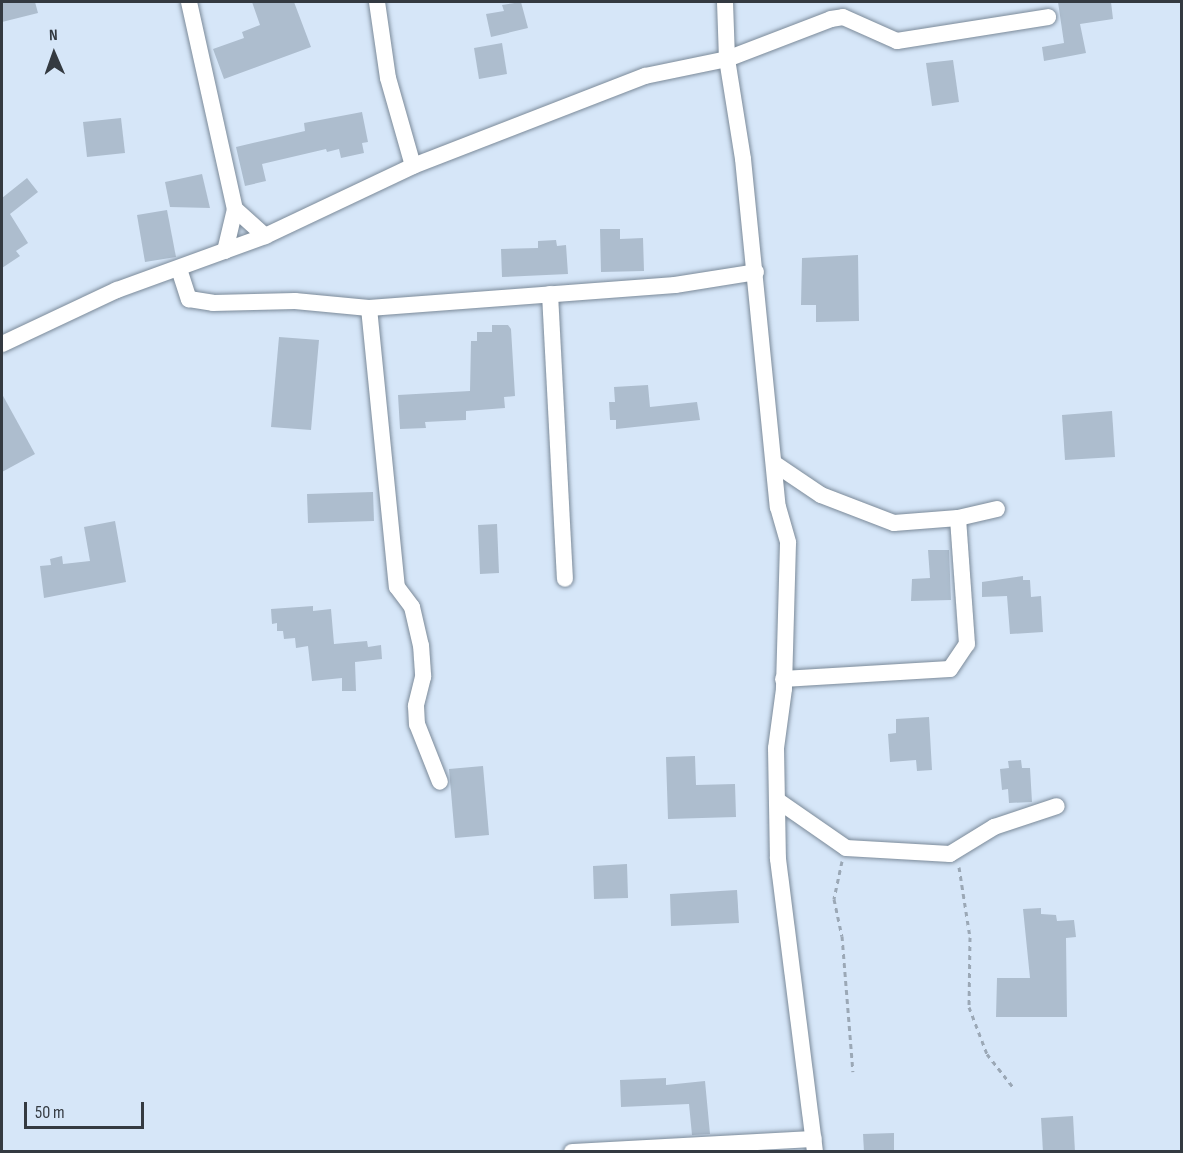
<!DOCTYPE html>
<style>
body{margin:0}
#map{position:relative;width:1183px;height:1153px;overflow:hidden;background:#d6e6f8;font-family:"Sofia Sans Condensed",sans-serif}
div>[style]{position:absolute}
.building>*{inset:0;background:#adbdce}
.path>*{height:3px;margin-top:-1.5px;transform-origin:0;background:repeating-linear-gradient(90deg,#9ba8b6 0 4.5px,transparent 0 9px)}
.roads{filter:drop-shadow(0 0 2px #7b8a99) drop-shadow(0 0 2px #7b8a99)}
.street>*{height:16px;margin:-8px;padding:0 8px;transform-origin:8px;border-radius:8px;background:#fff}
span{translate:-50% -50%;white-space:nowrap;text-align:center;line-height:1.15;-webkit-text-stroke:4.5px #d6e6f8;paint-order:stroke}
.frame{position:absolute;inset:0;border:3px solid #343a41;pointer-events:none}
.north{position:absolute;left:24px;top:24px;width:60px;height:60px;-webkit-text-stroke:4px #d6e6f8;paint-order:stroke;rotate:358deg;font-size:16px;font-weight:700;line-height:24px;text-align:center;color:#343a41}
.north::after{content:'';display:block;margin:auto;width:21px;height:27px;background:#343a41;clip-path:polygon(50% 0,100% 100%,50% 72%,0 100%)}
.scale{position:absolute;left:24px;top:1102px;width:120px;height:27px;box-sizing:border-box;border:3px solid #343a41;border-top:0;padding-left:8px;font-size:18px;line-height:21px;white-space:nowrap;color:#343a41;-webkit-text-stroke:4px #d6e6f8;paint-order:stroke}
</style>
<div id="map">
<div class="building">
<i style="clip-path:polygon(2px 2px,35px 2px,38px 13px,2px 22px)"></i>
<i style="clip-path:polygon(252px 2px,294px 2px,311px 47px,224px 79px,213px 49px,244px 38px,242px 32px,260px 25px)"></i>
<i style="clip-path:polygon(521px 2px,528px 28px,491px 37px,486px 14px,504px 11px,502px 5px)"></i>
<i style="clip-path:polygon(1058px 2px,1111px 2px,1113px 19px,1080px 24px,1086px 53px,1044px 61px,1042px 47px,1064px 43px)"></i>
<i style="clip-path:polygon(502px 43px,507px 74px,479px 79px,474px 48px)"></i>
<i style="clip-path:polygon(953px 60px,959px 102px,932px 106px,926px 63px)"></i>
<i style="clip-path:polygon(362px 112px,368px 142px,362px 143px,364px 153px,341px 158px,339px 149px,327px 152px,326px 149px,262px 164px,266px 181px,245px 186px,236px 147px,305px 131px,304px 123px)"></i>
<i style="clip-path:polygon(121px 118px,125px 153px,87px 157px,83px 122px)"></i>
<i style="clip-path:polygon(202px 174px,210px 208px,170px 207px,165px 182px)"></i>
<i style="clip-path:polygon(27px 178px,38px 192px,10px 214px,28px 243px,16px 251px,20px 256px,2px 268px,2px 198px)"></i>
<i style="clip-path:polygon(167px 210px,176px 257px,145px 262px,137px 215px)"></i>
<i style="clip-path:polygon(600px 229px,620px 229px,620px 239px,643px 238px,644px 271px,601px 272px)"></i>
<i style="clip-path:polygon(556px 240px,557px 246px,566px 245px,568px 274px,502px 277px,501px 249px,538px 248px,538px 241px)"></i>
<i style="clip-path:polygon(858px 255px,859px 321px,816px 322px,816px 305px,801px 305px,802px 258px)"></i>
<i style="clip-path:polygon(492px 325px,508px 325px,511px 329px,515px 396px,504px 397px,505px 408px,466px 411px,466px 420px,425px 422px,426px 428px,400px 429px,398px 395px,470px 391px,471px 341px,477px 341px,477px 332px,492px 332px)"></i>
<i style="clip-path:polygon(279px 337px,319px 340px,311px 430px,271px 427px)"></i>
<i style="clip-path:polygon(648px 385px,650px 407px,697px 402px,700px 420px,616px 429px,616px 420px,610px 420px,609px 402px,615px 402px,614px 387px)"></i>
<i style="clip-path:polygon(2px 394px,35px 454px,2px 472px)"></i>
<i style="clip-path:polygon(1112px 411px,1115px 457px,1065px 460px,1062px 415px)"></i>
<i style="clip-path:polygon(373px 492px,374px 521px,308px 523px,307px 494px)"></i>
<i style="clip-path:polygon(115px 521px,126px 582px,44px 598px,40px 566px,51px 565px,50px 559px,62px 556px,63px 564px,90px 561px,84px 527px)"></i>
<i style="clip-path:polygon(497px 524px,499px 573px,480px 574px,478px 525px)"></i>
<i style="clip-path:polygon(928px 550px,949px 550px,951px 600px,911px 601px,912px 579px,930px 578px)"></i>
<i style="clip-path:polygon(1023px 576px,1023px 580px,1030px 580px,1031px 597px,1041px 596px,1043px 632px,1010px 634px,1007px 596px,982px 597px,982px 582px)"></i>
<i style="clip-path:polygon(313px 606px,313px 611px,331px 609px,334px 644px,367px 641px,368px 647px,381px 645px,382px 659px,355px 662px,356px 691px,342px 691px,342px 678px,312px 681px,308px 646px,296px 648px,295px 638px,284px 639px,283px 631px,277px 631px,277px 623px,272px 624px,271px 609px)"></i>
<i style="clip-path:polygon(929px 717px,932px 770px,917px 771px,916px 760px,890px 762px,888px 734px,896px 733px,896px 719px)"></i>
<i style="clip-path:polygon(695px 756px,696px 785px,735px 784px,736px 817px,668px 819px,666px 757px)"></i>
<i style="clip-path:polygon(1021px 760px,1022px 768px,1030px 768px,1032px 802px,1009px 803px,1008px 789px,1002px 790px,1000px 769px,1009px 768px,1008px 761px)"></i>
<i style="clip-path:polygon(483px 766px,489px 835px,455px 838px,449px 769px)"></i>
<i style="clip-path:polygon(627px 864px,628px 898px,594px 899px,593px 866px)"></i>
<i style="clip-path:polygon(737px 890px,739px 923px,671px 926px,670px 894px)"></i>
<i style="clip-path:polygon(1041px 908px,1041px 914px,1056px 915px,1057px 921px,1074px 920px,1076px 937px,1066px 938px,1067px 1017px,996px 1017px,997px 978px,1030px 978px,1023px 909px)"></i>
<i style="clip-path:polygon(666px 1078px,666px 1085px,705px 1081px,710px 1134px,692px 1135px,689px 1104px,621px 1107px,620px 1080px)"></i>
<i style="clip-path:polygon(1073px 1116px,1075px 1152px,1043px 1152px,1041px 1118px)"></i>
<i style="clip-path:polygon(894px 1133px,894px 1152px,864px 1152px,863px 1134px)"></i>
</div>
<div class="path">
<i style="left:842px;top:861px;width:39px;rotate:102deg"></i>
<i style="left:834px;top:899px;width:38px;rotate:78deg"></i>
<i style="left:842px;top:936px;width:136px;rotate:85.4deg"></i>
<i style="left:959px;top:867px;width:71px;rotate:81.1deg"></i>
<i style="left:970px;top:937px;width:70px;rotate:90.8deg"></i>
<i style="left:969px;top:1007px;width:50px;rotate:69deg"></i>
<i style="left:987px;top:1054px;width:42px;rotate:51.8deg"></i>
</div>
<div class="roads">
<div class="street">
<i style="left:189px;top:2px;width:212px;rotate:77.5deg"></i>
<i style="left:235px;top:209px;width:43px;rotate:103.4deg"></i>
<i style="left:377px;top:2px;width:77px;rotate:81.8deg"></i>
<i style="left:388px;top:78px;width:91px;rotate:74.1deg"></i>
<i style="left:725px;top:2px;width:57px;rotate:88deg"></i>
<i style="left:727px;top:59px;width:101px;rotate:80.9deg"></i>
<i style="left:743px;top:159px;width:350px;rotate:84.3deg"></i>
<i style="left:778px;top:507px;width:37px;rotate:74deg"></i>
<i style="left:788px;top:543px;width:146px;rotate:91.6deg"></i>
<i style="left:784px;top:689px;width:60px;rotate:97.7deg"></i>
<i style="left:776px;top:748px;width:111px;rotate:89deg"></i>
<i style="left:778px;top:859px;width:295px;rotate:82.8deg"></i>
<i style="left:235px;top:209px;width:40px;rotate:42deg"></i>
<i style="left:179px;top:269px;width:32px;rotate:72deg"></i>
<i style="left:189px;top:299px;width:24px;rotate:9deg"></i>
<i style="left:213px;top:303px;width:82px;rotate:-1.4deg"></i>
<i style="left:295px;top:301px;width:74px;rotate:5.4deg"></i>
<i style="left:369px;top:308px;width:307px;rotate:-4.3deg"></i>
<i style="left:675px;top:285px;width:82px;rotate:-9.1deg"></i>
<i style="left:550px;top:294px;width:285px;rotate:87deg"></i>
<i style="left:369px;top:308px;width:280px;rotate:84.3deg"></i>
<i style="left:397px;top:587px;width:25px;rotate:53deg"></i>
<i style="left:412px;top:607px;width:39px;rotate:77deg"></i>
<i style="left:421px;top:645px;width:32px;rotate:86deg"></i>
<i style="left:423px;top:677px;width:30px;rotate:104deg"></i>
<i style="left:416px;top:706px;width:18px;rotate:87deg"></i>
<i style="left:417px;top:724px;width:62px;rotate:68.4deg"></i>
<i style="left:2px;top:344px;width:127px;rotate:-25.2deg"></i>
<i style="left:117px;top:290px;width:158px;rotate:-20deg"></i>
<i style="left:265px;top:236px;width:164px;rotate:-25.3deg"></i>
<i style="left:413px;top:166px;width:249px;rotate:-21.2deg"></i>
<i style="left:645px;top:76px;width:84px;rotate:-11.7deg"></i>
<i style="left:727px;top:59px;width:111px;rotate:-21deg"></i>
<i style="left:831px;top:19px;width:12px;rotate:-9deg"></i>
<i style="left:843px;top:17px;width:59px;rotate:24deg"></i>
<i style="left:897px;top:41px;width:153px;rotate:-9deg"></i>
<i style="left:775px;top:464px;width:55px;rotate:34deg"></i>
<i style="left:821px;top:495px;width:78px;rotate:21deg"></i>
<i style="left:894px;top:523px;width:64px;rotate:-4.5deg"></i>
<i style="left:958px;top:518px;width:40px;rotate:-13deg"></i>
<i style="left:783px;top:679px;width:167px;rotate:-3.4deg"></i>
<i style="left:950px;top:669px;width:30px;rotate:-56deg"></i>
<i style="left:967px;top:644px;width:126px;rotate:-94.1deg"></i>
<i style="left:777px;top:800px;width:84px;rotate:34.8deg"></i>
<i style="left:846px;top:848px;width:104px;rotate:3.3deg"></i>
<i style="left:950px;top:854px;width:52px;rotate:-31.5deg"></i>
<i style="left:994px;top:827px;width:66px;rotate:-18.4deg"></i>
<i style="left:572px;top:1152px;width:242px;rotate:-3.1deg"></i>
</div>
</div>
<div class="frame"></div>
<div class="north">N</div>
<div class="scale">50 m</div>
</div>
